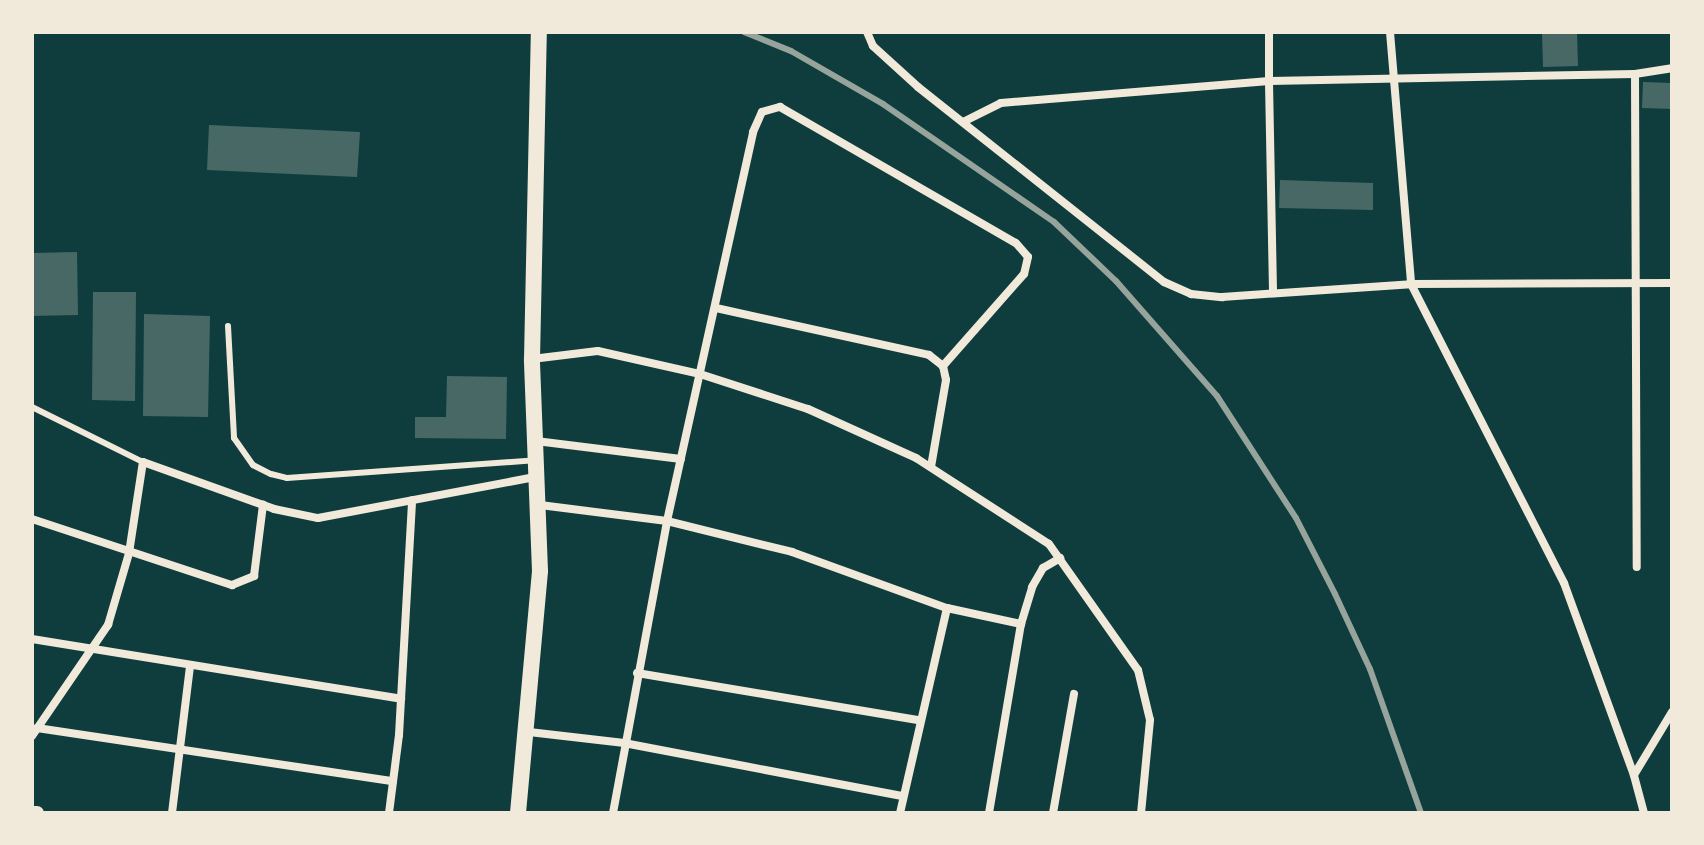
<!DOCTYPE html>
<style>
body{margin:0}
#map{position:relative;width:1704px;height:845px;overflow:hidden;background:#0f3d3e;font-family:Manrope,sans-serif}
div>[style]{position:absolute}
.building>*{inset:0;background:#486865}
.service>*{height:6px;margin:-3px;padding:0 3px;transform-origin:3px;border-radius:3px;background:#f1e9da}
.minor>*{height:8px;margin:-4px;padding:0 4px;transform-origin:4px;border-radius:4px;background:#f1e9da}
.tertiary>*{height:14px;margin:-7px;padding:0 7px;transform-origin:7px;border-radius:7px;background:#f1e9da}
.secondary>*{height:16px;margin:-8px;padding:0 8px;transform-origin:8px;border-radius:8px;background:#f1e9da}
.rail>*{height:6px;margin:-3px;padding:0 3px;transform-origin:3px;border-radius:3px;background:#97a49c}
span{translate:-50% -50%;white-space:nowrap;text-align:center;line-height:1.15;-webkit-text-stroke:6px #f1e9da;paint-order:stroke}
.frame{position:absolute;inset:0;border:34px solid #f1e9da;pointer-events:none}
</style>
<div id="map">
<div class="building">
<i style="clip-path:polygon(1542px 32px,1577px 32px,1578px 66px,1543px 67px)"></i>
<i style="clip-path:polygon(1643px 82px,1672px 83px,1672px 109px,1642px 108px)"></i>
<i style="clip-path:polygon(209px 125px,360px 132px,357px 177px,207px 170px)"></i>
<i style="clip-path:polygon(1280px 180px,1373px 183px,1373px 210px,1279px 208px)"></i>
<i style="clip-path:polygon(77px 252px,78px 315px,32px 316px,32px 253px)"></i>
<i style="clip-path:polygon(93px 292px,136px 292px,135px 401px,92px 400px)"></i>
<i style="clip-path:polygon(144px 314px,210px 316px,208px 417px,143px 416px)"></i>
<i style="clip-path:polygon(447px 376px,507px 377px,506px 439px,415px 438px,415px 417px,446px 417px)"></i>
</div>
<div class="service">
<i style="left:228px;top:326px;width:112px;rotate:86.9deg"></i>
<i style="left:234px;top:438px;width:33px;rotate:55deg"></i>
<i style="left:253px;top:465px;width:20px;rotate:27deg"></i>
<i style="left:271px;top:474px;width:16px;rotate:14deg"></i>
<i style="left:287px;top:478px;width:250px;rotate:-4.1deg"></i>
<i style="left:32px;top:407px;width:124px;rotate:26.4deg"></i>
</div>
<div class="minor">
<i style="left:867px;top:32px;width:15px;rotate:67deg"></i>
<i style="left:873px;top:46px;width:61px;rotate:42.3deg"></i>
<i style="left:918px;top:87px;width:314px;rotate:38.4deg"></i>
<i style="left:1164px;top:282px;width:30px;rotate:24deg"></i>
<i style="left:1191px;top:294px;width:31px;rotate:6deg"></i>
<i style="left:1222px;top:297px;width:189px;rotate:-3.9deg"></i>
<i style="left:1411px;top:284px;width:261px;rotate:-0.2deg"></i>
<i style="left:1390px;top:32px;width:253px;rotate:85.2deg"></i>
<i style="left:1411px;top:284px;width:336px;rotate:62.9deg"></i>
<i style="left:1564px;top:583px;width:204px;rotate:70deg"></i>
<i style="left:1635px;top:74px;width:493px;rotate:89.8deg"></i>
<i style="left:965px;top:121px;width:40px;rotate:-26.6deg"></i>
<i style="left:1001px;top:103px;width:269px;rotate:-4.7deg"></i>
<i style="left:1269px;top:81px;width:49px;rotate:-90deg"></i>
<i style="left:1273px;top:291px;width:210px;rotate:-91.1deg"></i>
<i style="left:1269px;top:81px;width:366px;rotate:-1.1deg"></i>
<i style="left:1635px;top:74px;width:37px;rotate:-9deg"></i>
<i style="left:716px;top:308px;width:218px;rotate:12.4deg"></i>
<i style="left:929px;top:355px;width:18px;rotate:38deg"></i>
<i style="left:943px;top:366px;width:14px;rotate:78deg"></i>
<i style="left:946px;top:380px;width:88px;rotate:99.8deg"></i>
<i style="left:532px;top:359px;width:66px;rotate:-6.9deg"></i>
<i style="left:598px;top:351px;width:105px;rotate:12.7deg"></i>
<i style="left:700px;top:374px;width:114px;rotate:18deg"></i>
<i style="left:808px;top:409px;width:119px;rotate:24.4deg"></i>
<i style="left:916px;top:458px;width:158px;rotate:32.9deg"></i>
<i style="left:1049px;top:544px;width:154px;rotate:54.8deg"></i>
<i style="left:1138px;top:670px;width:51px;rotate:76.5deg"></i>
<i style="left:1150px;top:720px;width:93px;rotate:95.5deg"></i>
<i style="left:536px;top:441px;width:146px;rotate:7.1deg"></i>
<i style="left:540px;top:505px;width:128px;rotate:7.2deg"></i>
<i style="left:667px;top:521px;width:129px;rotate:13.9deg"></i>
<i style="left:792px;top:552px;width:165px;rotate:19.9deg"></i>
<i style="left:947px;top:608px;width:210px;rotate:102.9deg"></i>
<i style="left:32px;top:519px;width:211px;rotate:18.3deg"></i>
<i style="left:232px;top:585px;width:24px;rotate:-22deg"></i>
<i style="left:254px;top:576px;width:72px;rotate:-82.8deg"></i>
<i style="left:947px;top:608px;width:76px;rotate:12.2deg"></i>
<i style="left:32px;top:639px;width:374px;rotate:9.2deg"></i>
<i style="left:637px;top:673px;width:286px;rotate:9.5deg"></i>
<i style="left:37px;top:728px;width:360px;rotate:8.5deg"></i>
<i style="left:529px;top:732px;width:96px;rotate:6.6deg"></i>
<i style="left:624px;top:743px;width:283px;rotate:10.8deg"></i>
<i style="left:32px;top:736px;width:135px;rotate:-55.6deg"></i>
<i style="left:108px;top:625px;width:75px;rotate:-73.7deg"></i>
<i style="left:129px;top:553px;width:92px;rotate:-81.3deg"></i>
<i style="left:143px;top:462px;width:139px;rotate:19.7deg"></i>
<i style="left:274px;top:509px;width:45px;rotate:11.6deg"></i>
<i style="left:318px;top:518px;width:222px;rotate:-10.7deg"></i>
<i style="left:172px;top:813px;width:148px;rotate:-83deg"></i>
<i style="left:389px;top:813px;width:79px;rotate:-82.7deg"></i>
<i style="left:399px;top:735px;width:235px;rotate:-86.8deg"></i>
<i style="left:613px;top:813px;width:297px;rotate:-79.5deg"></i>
<i style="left:667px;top:521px;width:398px;rotate:-77.5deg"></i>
<i style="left:753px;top:132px;width:22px;rotate:-66deg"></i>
<i style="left:762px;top:112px;width:19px;rotate:-16deg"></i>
<i style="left:780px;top:107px;width:272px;rotate:30deg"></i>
<i style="left:1016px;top:243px;width:18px;rotate:49deg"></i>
<i style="left:1028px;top:257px;width:17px;rotate:103deg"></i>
<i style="left:1024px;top:274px;width:123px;rotate:131.4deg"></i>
<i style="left:989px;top:813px;width:192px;rotate:-80.4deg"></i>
<i style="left:1021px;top:624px;width:39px;rotate:-73deg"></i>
<i style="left:1032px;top:587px;width:22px;rotate:-60deg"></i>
<i style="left:1043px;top:568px;width:20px;rotate:-30deg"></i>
<i style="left:1053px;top:813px;width:121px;rotate:-80deg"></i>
<i style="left:1644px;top:813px;width:39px;rotate:-105deg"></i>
<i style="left:1634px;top:775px;width:74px;rotate:-58.9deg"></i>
</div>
<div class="tertiary">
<i style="left:32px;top:813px;width:5px"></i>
</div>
<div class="secondary">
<i style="left:518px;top:813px;width:243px;rotate:-84.8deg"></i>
<i style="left:540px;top:571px;width:212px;rotate:-92.2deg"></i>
<i style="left:532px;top:359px;width:327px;rotate:-88.8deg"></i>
</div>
<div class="rail">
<i style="left:744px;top:32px;width:51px;rotate:22deg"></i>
<i style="left:791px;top:51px;width:106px;rotate:29.9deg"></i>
<i style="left:883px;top:104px;width:208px;rotate:34.6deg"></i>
<i style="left:1054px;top:222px;width:86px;rotate:43.6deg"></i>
<i style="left:1116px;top:281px;width:153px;rotate:48.7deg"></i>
<i style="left:1217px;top:396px;width:145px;rotate:57.1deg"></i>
<i style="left:1296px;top:518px;width:85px;rotate:62.8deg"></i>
<i style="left:1335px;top:594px;width:83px;rotate:65deg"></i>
<i style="left:1370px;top:669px;width:153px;rotate:70.5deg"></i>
</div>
<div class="frame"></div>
</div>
